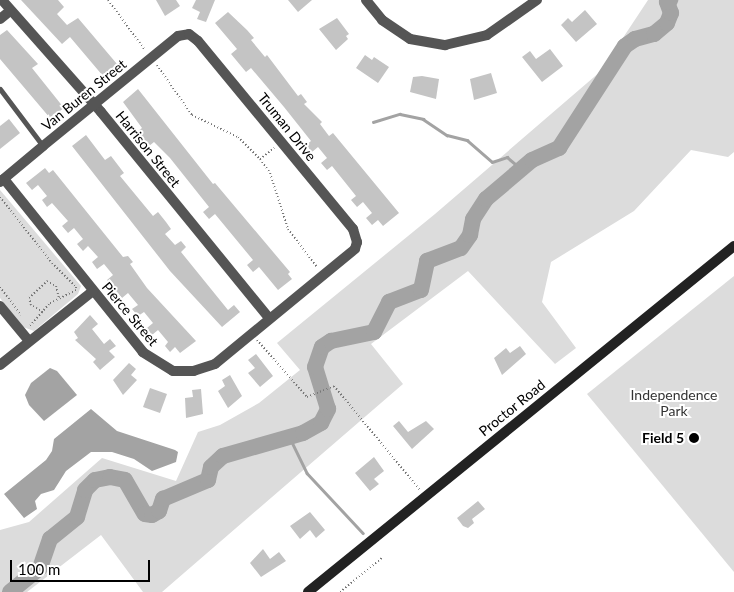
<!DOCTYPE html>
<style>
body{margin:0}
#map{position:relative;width:734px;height:592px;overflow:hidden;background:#fff;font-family:Lato,sans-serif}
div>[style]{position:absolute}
.green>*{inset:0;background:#dcdcdc}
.water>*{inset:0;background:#a3a3a3}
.stream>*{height:2.5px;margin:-1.25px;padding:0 1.25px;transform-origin:1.25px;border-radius:1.25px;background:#a3a3a3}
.river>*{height:16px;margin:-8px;padding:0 8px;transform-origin:8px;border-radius:8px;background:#a3a3a3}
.building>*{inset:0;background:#c4c4c4}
.path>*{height:2px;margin-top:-1px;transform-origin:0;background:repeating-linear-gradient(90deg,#777 0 1px,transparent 0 3.5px)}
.lane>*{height:5px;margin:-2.5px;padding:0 2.5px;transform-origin:2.5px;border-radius:2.5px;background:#555}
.street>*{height:10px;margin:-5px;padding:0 5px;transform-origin:5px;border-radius:5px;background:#555}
.secondary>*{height:10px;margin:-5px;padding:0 5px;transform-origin:5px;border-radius:5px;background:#222}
.dots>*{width:14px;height:14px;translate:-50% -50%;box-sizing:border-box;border:2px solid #fff;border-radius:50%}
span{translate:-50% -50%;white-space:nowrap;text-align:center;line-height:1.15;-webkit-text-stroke:4px #fff;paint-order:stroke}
.street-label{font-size:14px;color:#000}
.park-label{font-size:14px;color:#333}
.poi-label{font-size:14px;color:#000;font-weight:700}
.right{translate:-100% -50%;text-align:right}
.scale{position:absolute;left:10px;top:560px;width:140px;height:22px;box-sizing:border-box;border:2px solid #000;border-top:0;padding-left:6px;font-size:15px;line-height:18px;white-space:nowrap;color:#000;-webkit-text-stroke:4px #fff;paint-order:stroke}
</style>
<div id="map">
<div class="green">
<i style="clip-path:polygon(648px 0,734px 0,734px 152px,728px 157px,691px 150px,634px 211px,551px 262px,542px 302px,576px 348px,555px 364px,468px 271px,371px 344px,403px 384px,162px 592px,143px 592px,101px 535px,27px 592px,0 592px,0 530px,29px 522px,102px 458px,176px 481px,198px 432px,220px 425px,259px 403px,300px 370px,277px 343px,435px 214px,601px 71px)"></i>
<i style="clip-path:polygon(0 190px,81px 286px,78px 294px,34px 331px,23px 327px,0 298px)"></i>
<i style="clip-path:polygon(734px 276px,734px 572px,587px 394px)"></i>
</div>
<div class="water">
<i style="clip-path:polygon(50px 368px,57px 371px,77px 395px,44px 421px,29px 405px,25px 395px,31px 383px)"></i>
<i style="clip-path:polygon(91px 409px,117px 431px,175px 450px,178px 452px,176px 462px,152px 471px,134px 459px,112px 452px,91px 452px,66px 471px,54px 490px,41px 494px,35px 501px,37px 509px,24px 518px,4px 494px,46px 460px,52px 451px,54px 439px)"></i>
</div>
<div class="stream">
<i style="left:373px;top:122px;width:28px;rotate:-17deg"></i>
<i style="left:400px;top:114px;width:24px;rotate:12deg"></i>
<i style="left:423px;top:119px;width:29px;rotate:34deg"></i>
<i style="left:447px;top:135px;width:21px;rotate:14deg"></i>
<i style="left:467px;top:140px;width:33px;rotate:41deg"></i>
<i style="left:492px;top:162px;width:16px;rotate:-18deg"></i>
<i style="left:507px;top:157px;width:17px;rotate:40deg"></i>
<i style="left:290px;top:438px;width:39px;rotate:64deg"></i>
<i style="left:307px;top:473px;width:82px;rotate:47deg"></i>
</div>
<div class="river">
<i style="left:10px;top:592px;width:38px;rotate:-39deg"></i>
<i style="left:40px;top:568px;width:31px;rotate:-71deg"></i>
<i style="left:50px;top:539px;width:35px;rotate:-39deg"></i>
<i style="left:77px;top:517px;width:28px;rotate:-73deg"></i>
<i style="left:85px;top:490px;width:14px;rotate:-45deg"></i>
<i style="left:95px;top:480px;width:15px;rotate:-11deg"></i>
<i style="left:110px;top:477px;width:15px;rotate:11deg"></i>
<i style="left:125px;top:480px;width:39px;rotate:60deg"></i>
<i style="left:145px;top:514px;width:7px;rotate:8deg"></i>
<i style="left:152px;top:515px;width:8px;rotate:-30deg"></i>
<i style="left:159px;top:511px;width:13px;rotate:-72deg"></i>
<i style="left:163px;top:499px;width:49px;rotate:-22.9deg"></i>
<i style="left:208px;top:480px;width:13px;rotate:-77deg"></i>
<i style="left:211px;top:467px;width:16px;rotate:-43deg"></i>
<i style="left:223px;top:456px;width:83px;rotate:-16deg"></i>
<i style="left:303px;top:433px;width:21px;rotate:-29deg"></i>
<i style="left:321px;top:423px;width:16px;rotate:-63deg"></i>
<i style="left:328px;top:409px;width:44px;rotate:-107.2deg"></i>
<i style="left:315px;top:367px;width:21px;rotate:-71deg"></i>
<i style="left:322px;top:347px;width:11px;rotate:-34deg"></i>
<i style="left:331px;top:341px;width:44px;rotate:-11.8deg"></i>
<i style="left:374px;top:332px;width:34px;rotate:-63deg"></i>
<i style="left:389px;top:302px;width:34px;rotate:-21deg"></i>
<i style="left:421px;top:290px;width:30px;rotate:-78deg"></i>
<i style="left:427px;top:261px;width:36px;rotate:-21deg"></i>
<i style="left:461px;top:248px;width:16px;rotate:-55deg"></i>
<i style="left:470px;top:235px;width:16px;rotate:-79deg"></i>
<i style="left:473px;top:219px;width:24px;rotate:-57deg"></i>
<i style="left:486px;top:199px;width:60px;rotate:-40.3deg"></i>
<i style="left:532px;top:160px;width:30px;rotate:-24deg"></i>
<i style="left:559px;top:148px;width:121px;rotate:-57.1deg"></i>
<i style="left:625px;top:46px;width:12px;rotate:-35deg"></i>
<i style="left:635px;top:39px;width:20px;rotate:-15deg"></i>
<i style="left:654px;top:34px;width:17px;rotate:-40deg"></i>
<i style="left:667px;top:23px;width:11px;rotate:-68deg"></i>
<i style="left:671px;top:13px;width:12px;rotate:-110deg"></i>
<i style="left:667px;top:2px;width:4px;rotate:-34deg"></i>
</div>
<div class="building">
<i style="clip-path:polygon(21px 0,58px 0,64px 7px,57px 14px,67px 25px,78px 18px,117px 64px,103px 76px,70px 37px,62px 44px)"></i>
<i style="clip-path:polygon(156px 0,176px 0,180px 6px,165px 16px)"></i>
<i style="clip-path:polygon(196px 0,215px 0,206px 22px,197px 19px,200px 12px,192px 8px)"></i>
<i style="clip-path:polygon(288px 0,312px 0,298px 12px)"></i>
<i style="clip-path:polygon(585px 10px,597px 24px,576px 42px,561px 25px,568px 18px,572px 22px)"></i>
<i style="clip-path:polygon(228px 12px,247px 30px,254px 38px,251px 40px,265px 57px,267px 55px,298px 96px,301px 94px,307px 102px,304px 104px,322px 122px,320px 124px,329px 136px,333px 133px,399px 213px,383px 226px,378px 220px,372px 225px,366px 218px,372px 213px,363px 202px,357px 207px,351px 200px,356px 196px,332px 166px,327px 170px,321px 163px,327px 158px,318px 147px,312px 152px,306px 145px,311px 141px,284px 107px,251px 68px,246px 72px,231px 54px,237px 49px,215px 23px)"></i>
<i style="clip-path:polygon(337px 18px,349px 34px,346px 36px,348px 39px,336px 50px,319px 29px)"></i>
<i style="clip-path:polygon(7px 30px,38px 64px,32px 68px,64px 108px,50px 118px,0 59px,0 35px)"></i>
<i style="clip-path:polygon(550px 49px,563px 66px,542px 82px,522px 57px,530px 51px,536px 59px)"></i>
<i style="clip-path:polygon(365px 55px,372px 60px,374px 57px,389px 67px,378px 83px,356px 68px)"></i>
<i style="clip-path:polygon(491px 73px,497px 93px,474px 100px,470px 79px)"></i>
<i style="clip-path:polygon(422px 76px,439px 79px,436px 99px,410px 92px,413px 77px)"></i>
<i style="clip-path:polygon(138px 89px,213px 184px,215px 183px,290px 272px,288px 274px,292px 279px,278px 290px,259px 267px,253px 272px,247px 265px,253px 260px,215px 214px,209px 219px,203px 212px,209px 207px,170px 158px,154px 142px,149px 146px,137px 132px,142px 128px,123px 102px)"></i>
<i style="clip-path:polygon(9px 119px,20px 133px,0 149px,0 126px)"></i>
<i style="clip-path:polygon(86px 135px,105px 160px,111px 156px,124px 173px,120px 176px,153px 216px,158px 212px,166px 222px,171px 229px,165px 234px,175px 245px,181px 241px,186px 247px,181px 252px,228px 310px,234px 305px,240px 312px,222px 327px,170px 271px,72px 146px)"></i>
<i style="clip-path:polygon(45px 168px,49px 173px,53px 170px,123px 257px,128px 256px,133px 262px,130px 264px,147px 288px,196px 341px,180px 353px,175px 347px,170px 352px,165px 346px,168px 342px,158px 330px,152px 335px,147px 328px,153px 323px,144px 312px,138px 316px,132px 309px,138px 305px,128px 293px,122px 298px,113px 287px,107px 280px,113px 275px,104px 264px,97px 269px,92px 262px,98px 257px,88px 246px,83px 251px,77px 244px,83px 239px,74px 228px,68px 233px,62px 226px,68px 221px,52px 203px,47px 207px,42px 200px,47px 196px,38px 185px,32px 190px,26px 183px)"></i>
<i style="clip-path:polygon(90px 315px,98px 324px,92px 329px,104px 344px,110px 339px,116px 346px,109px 351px,115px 357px,100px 370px,93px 362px,96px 359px,75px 340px,78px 338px,74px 332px)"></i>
<i style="clip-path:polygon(520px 346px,526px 354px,502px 375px,494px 358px,506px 348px,510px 353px)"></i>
<i style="clip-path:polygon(256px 354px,273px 376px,260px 387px,248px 373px,255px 368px,248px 360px)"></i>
<i style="clip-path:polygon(129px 363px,136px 369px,131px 375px,137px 380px,123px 395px,113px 380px)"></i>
<i style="clip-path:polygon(230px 375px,242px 396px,228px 408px,218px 391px,225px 386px,222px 380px)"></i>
<i style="clip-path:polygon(150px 388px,167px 394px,160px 413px,143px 407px)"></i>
<i style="clip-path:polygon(201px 389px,203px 414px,186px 418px,185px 398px,193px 397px,192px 390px)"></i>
<i style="clip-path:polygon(399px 421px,408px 432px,426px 421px,434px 429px,412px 449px,393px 426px)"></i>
<i style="clip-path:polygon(374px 457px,384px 471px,374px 479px,379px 484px,370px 491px,355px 473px)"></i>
<i style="clip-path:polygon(478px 501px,485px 509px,472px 519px,474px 523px,468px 528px,463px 526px,457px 518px)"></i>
<i style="clip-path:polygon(310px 512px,325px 530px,316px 538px,310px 530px,300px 539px,290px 526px)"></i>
<i style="clip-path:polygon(263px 549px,270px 559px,279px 552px,286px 561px,261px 577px,250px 563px)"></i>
</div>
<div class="path">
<i style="left:108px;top:0;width:62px;rotate:53.5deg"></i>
<i style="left:157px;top:65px;width:61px;rotate:55deg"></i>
<i style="left:192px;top:115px;width:51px;rotate:25.6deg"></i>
<i style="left:238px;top:137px;width:31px;rotate:45deg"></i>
<i style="left:260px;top:159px;width:17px;rotate:54deg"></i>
<i style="left:270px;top:173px;width:59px;rotate:72.2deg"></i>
<i style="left:288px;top:229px;width:48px;rotate:52.7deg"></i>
<i style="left:260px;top:159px;width:18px;rotate:-38deg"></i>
<i style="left:0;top:197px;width:84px;rotate:51.8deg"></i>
<i style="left:52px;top:263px;width:34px;rotate:45deg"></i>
<i style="left:76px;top:287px;width:3px;rotate:90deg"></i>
<i style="left:76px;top:290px;width:30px;rotate:153deg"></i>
<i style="left:49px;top:304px;width:29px;rotate:131deg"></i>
<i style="left:0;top:287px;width:35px;rotate:53deg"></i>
<i style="left:43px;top:312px;width:14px;rotate:-150deg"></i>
<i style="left:31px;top:305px;width:7px;rotate:-106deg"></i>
<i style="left:29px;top:298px;width:25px;rotate:-43deg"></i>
<i style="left:47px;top:281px;width:10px;rotate:29deg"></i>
<i style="left:56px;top:286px;width:12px;rotate:76deg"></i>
<i style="left:257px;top:340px;width:76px;rotate:48.7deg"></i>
<i style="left:307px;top:397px;width:29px;rotate:-22deg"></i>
<i style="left:334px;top:386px;width:135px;rotate:50.4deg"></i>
<i style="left:340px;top:592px;width:55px;rotate:-39.1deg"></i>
</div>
<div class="lane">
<i style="left:0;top:89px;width:71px;rotate:53deg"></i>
</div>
<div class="street">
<i style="left:2px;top:0;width:149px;rotate:48.5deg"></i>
<i style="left:101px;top:112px;width:266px;rotate:50.8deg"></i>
<i style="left:366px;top:0;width:26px;rotate:51deg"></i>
<i style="left:382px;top:20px;width:34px;rotate:34deg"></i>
<i style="left:410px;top:39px;width:36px;rotate:10deg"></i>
<i style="left:445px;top:45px;width:43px;rotate:-13.4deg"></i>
<i style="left:487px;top:35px;width:61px;rotate:-35deg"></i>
<i style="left:0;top:19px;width:13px;rotate:-39deg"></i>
<i style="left:0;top:182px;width:56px;rotate:-39.9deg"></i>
<i style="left:43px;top:146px;width:174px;rotate:-39.2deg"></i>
<i style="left:178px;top:36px;width:11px;rotate:-10deg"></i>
<i style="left:189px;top:34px;width:11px;rotate:38deg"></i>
<i style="left:198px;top:41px;width:244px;rotate:50.5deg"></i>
<i style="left:353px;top:229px;width:14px;rotate:73deg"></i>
<i style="left:357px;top:242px;width:7px;rotate:106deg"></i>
<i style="left:355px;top:249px;width:181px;rotate:140.6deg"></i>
<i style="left:215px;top:364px;width:22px;rotate:162deg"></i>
<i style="left:194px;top:371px;width:21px;rotate:180deg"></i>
<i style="left:173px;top:371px;width:36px;rotate:-148deg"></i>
<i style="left:143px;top:352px;width:222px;rotate:-128.8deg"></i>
<i style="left:0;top:306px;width:45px;rotate:50.4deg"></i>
<i style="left:0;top:365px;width:119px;rotate:-38.5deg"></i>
</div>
<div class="secondary">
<i style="left:308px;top:592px;width:549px;rotate:-39.08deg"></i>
</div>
<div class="dots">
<i style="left:694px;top:438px;background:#000"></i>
</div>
<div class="street-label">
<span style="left:84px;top:95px;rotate:-39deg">Van Buren Street</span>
<span style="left:287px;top:127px;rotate:51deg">Truman Drive</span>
<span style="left:148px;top:149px;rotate:51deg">Harrison Street</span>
<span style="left:130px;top:314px;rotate:50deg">Pierce Street</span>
<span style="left:512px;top:408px;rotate:-39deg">Proctor Road</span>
</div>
<div class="park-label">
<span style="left:674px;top:403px">Independence<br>Park</span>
</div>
<div class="poi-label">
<span class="right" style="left:684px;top:438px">Field 5</span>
</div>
<div class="scale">100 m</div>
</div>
